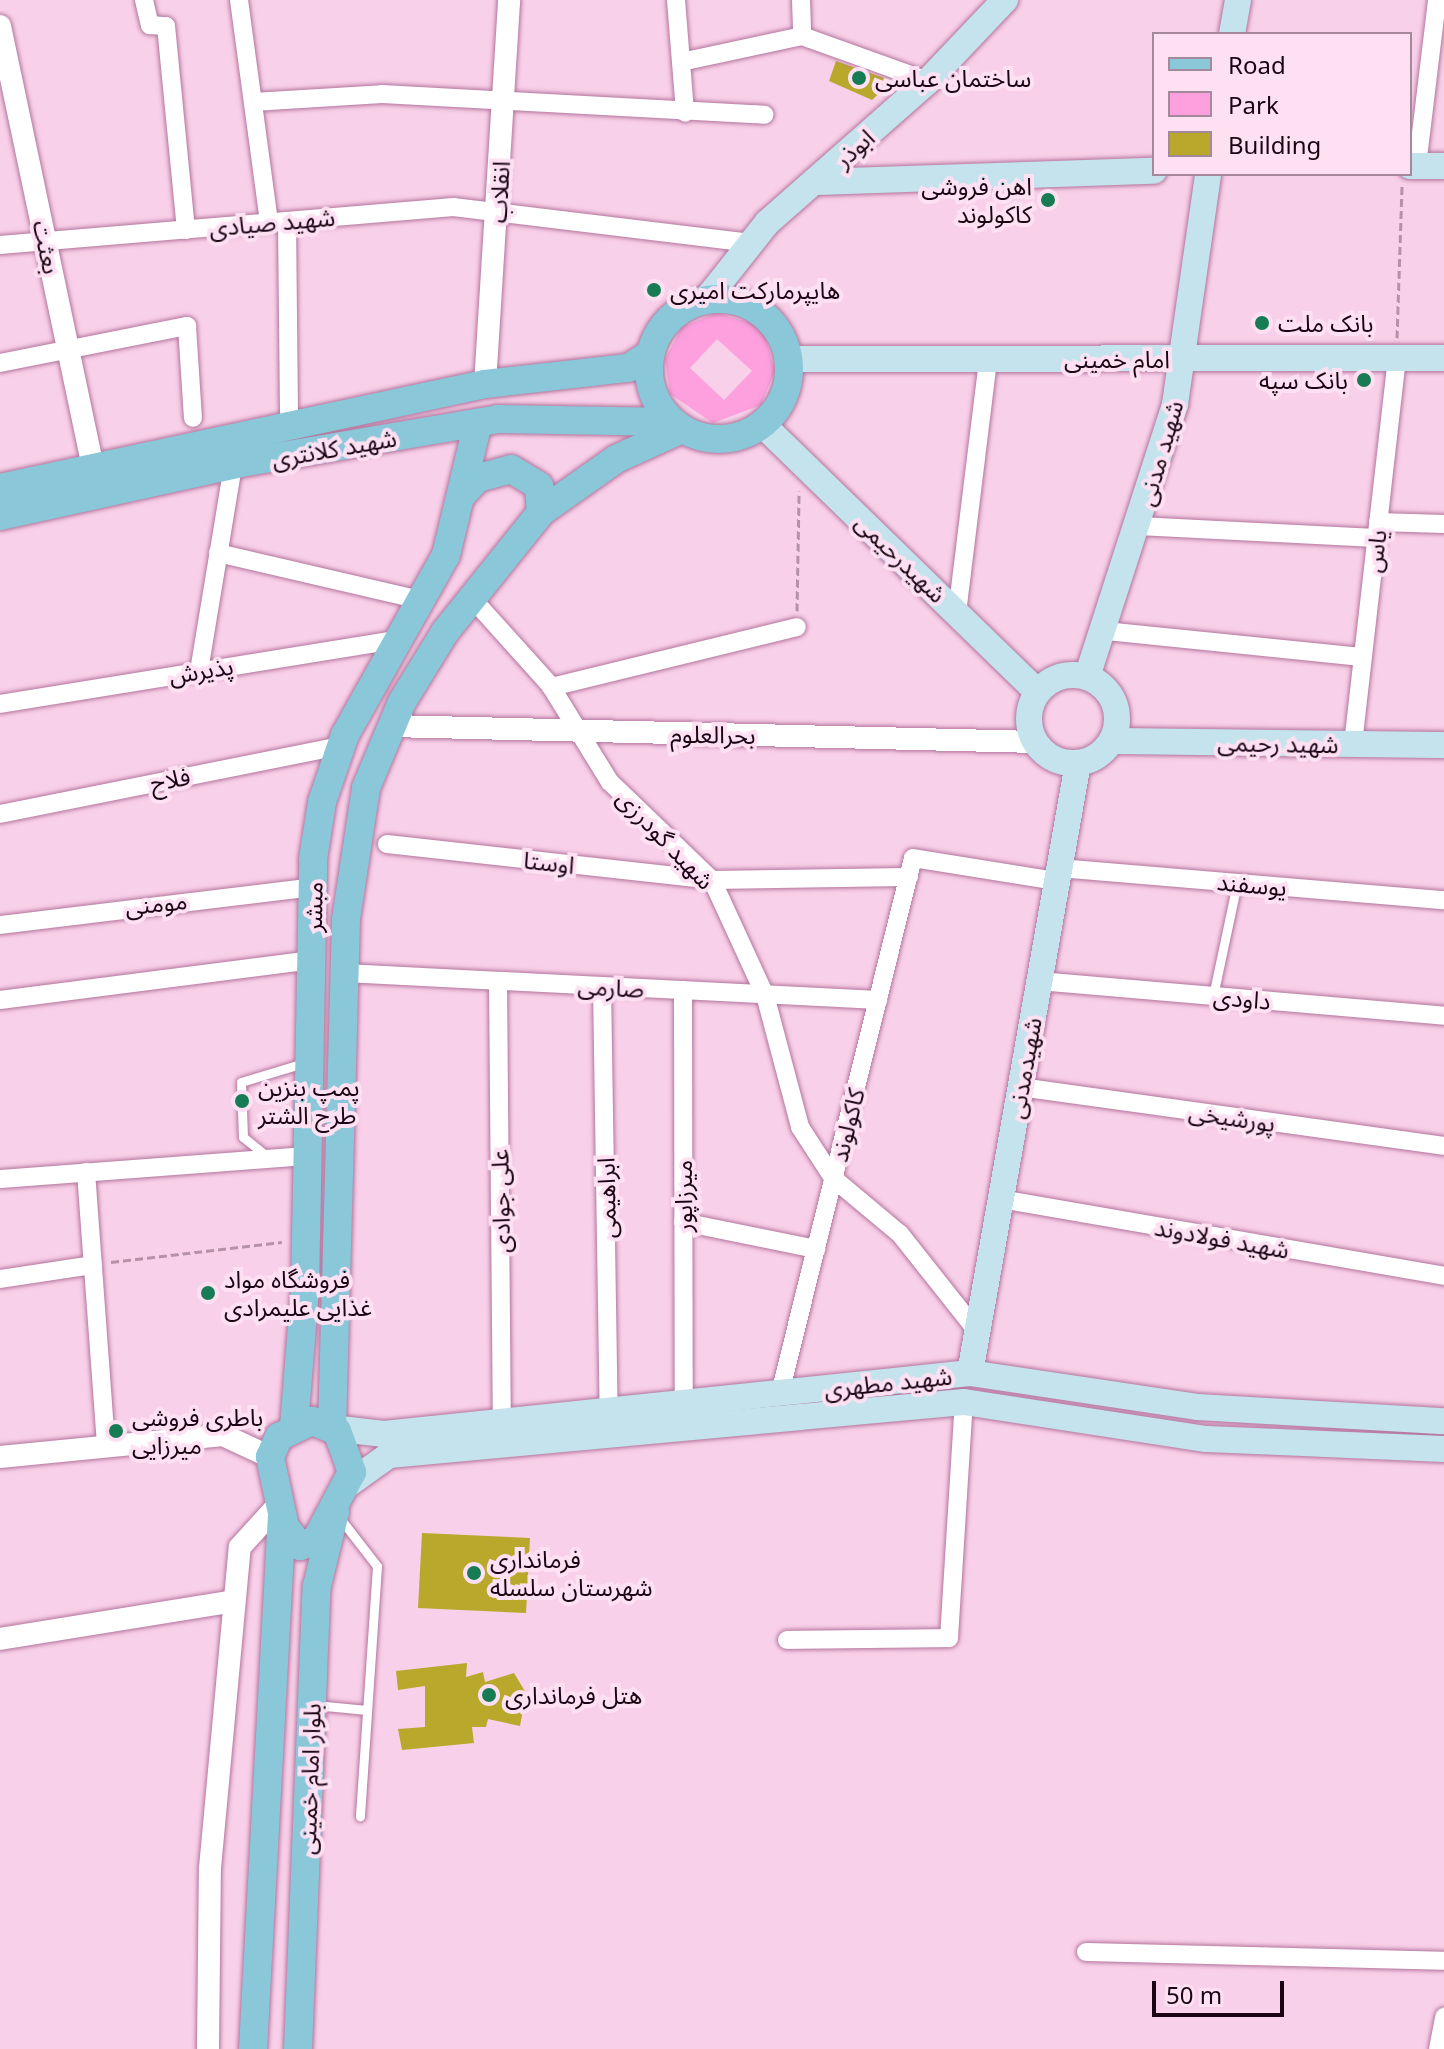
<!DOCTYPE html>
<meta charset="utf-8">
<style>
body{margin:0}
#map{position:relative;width:1444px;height:2049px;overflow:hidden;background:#f9d0e9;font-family:"Noto Sans","Noto Sans Arabic",sans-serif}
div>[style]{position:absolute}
.green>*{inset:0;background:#fda0dd}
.building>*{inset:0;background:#b9a82c}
.path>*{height:3px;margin-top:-1.5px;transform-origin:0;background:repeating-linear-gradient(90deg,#b592a8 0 8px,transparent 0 12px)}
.roads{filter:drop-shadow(0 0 2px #b3759d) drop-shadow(0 0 2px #b3759d)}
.service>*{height:9px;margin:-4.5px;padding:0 4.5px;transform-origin:4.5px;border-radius:4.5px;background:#fff}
.minor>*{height:18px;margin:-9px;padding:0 9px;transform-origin:9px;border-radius:9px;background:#fff}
.tertiary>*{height:22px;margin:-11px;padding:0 11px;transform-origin:11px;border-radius:11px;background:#fff}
.secondary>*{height:26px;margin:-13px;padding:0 13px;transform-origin:13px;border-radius:13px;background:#c4e3ec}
.secondary>.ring{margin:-13px;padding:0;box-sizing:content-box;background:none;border:26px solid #c4e3ec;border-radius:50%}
.primary>*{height:28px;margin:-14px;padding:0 14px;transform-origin:14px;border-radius:14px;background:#8ac7d9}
.primary>.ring{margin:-14px;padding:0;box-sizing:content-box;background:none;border:28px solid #8ac7d9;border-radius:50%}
.dots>*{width:22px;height:22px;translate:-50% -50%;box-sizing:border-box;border:4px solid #fde1f2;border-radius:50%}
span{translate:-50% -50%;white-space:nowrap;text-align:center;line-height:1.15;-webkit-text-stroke:8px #fde1f2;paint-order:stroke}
.poi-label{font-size:24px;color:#1b0514}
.left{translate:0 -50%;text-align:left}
.right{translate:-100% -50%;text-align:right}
.street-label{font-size:24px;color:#1b0514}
.legend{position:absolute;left:1152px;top:32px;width:260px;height:144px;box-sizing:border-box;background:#fde1f2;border:2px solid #a38999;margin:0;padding:10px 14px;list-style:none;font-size:24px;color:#1b0514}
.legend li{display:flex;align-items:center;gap:16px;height:40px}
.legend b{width:40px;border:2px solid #a38999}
.scale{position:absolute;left:1152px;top:1981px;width:132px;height:36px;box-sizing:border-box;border:4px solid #1b0514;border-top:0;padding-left:10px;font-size:24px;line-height:28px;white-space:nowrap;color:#1b0514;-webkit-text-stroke:6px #fde1f2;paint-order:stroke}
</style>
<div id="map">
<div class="green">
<i style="clip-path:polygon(evenodd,716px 313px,752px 323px,765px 336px,775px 371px,761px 405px,713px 423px,670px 394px,665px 359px,682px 327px,716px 313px,717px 339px,752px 371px,724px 400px,690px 368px,717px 339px)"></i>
</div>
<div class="building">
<i style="clip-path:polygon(836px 61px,887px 79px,889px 84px,872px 100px,829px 81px)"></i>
<i style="clip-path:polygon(422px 1533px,530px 1538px,526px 1613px,418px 1608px)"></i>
<i style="clip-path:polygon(467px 1663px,466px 1677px,483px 1672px,485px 1682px,514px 1673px,526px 1693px,520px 1726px,488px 1719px,486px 1727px,472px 1727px,474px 1743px,402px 1750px,398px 1729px,425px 1727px,425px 1686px,398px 1690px,396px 1671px)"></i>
</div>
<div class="path">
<i style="left:1397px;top:338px;width:152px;rotate:-88.1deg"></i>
<i style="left:797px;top:611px;width:120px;rotate:-89deg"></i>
<i style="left:111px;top:1262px;width:172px;rotate:-6.7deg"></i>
</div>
<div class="roads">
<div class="service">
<i style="left:1213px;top:996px;width:116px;rotate:-78deg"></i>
<i style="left:269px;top:1158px;width:33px;rotate:-141deg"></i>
<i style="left:243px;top:1137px;width:55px;rotate:-92.1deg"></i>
<i style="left:241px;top:1082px;width:69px;rotate:-16.9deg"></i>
<i style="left:339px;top:1517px;width:62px;rotate:52.2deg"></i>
<i style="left:377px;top:1566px;width:251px;rotate:93.9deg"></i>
<i style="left:315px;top:1705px;width:52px;rotate:5.5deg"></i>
</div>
<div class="minor">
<i style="left:144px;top:0;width:26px;rotate:77deg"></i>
<i style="left:150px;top:25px;width:16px;rotate:4deg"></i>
<i style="left:166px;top:26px;width:205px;rotate:84.4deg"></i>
<i style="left:239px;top:0;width:225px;rotate:82.3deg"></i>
<i style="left:676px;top:0;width:113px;rotate:85.4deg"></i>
<i style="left:801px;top:0;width:36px;rotate:88deg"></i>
<i style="left:802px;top:36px;width:134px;rotate:19.7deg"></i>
<i style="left:681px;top:62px;width:124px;rotate:-12.1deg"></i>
<i style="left:253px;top:102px;width:129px;rotate:-3.5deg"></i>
<i style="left:382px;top:94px;width:383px;rotate:3.1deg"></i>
<i style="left:1417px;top:166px;width:167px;rotate:-83.1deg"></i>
<i style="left:287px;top:221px;width:204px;rotate:89.4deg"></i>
<i style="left:0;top:245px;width:455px;rotate:-4.8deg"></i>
<i style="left:453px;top:207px;width:298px;rotate:6.9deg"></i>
<i style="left:0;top:363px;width:191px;rotate:-11.2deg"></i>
<i style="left:187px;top:326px;width:92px;rotate:86.3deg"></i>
<i style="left:1378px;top:522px;width:66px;rotate:1.7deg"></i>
<i style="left:1138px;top:526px;width:238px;rotate:2.9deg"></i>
<i style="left:218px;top:553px;width:212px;rotate:13.1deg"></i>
<i style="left:469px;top:595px;width:121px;rotate:48deg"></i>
<i style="left:550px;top:685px;width:114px;rotate:58.3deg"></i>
<i style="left:610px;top:782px;width:141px;rotate:43.9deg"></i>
<i style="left:712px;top:880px;width:127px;rotate:65.3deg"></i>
<i style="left:765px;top:995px;width:137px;rotate:75.1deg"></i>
<i style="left:800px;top:1127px;width:61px;rotate:57.1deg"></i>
<i style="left:833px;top:1178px;width:87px;rotate:39.9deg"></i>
<i style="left:900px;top:1234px;width:124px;rotate:51.6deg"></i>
<i style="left:957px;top:613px;width:256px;rotate:-83deg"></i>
<i style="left:1106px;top:631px;width:258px;rotate:5.8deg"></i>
<i style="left:199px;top:671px;width:209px;rotate:-80.6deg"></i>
<i style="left:551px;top:687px;width:253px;rotate:-13.7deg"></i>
<i style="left:0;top:704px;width:406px;rotate:-9.2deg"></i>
<i style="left:1353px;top:744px;width:388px;rotate:-83.5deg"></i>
<i style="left:0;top:814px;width:348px;rotate:-11.3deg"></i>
<i style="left:387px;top:844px;width:327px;rotate:6.3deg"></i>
<i style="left:712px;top:880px;width:197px;rotate:-0.9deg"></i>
<i style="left:1059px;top:868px;width:386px;rotate:4.8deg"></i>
<i style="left:0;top:925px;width:315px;rotate:-6.9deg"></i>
<i style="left:345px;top:973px;width:534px;rotate:2.9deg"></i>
<i style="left:498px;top:981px;width:440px;rotate:89.5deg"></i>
<i style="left:1039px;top:981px;width:407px;rotate:4.9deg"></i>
<i style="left:602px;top:986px;width:423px;rotate:89.1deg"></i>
<i style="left:683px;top:990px;width:412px;rotate:89.9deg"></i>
<i style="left:0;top:1000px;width:315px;rotate:-7.3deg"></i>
<i style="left:1020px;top:1087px;width:428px;rotate:7.9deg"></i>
<i style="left:86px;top:1172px;width:271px;rotate:85.8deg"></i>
<i style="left:0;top:1179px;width:308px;rotate:-4.3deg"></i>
<i style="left:1000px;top:1199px;width:451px;rotate:9.8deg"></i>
<i style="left:683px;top:1222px;width:136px;rotate:11.5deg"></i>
<i style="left:0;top:1279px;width:94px;rotate:-8.6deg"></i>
<i style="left:780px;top:1393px;width:551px;rotate:-76.04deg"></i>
<i style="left:913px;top:858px;width:146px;rotate:9.1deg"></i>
<i style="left:787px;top:1640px;width:162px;rotate:-0.7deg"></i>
<i style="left:949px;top:1638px;width:236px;rotate:-86.4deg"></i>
<i style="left:1086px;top:1952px;width:358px;rotate:1.4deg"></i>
<i style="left:1438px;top:2049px;width:33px;rotate:-79deg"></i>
</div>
<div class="tertiary">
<i style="left:0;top:26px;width:452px;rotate:78.1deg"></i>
<i style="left:485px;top:384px;width:385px;rotate:-86.4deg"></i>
<i style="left:391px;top:726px;width:644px;rotate:1.42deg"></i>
<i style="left:0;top:1457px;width:224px;rotate:-5.6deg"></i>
<i style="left:223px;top:1435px;width:52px;rotate:25.1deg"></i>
<i style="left:0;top:1639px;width:237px;rotate:-9.2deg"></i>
<i style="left:208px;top:2049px;width:181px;rotate:-89.4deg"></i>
<i style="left:210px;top:1868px;width:322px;rotate:-84.7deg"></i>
<i style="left:240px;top:1547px;width:58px;rotate:-47.8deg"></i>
</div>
<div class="secondary">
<i style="left:1232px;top:34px;width:35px;rotate:-80deg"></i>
<i style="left:1410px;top:166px;width:34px"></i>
<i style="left:816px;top:182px;width:338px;rotate:-1.9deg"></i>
<i style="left:706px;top:300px;width:98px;rotate:-51.6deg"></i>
<i style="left:767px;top:223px;width:215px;rotate:-41.4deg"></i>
<i style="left:928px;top:81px;width:112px;rotate:-46.5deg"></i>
<i style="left:790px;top:359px;width:654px;rotate:-0.09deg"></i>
<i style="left:763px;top:425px;width:383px;rotate:44.2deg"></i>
<i class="ring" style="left:1029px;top:675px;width:62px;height:62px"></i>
<i style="left:1087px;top:677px;width:287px;rotate:-72.1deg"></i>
<i style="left:1175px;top:404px;width:232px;rotate:-81.8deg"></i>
<i style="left:1112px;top:741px;width:332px;rotate:0.7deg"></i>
<i style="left:970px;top:1373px;width:619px;rotate:-79.96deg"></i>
<i style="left:332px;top:1428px;width:52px;rotate:6.6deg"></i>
<i style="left:384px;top:1434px;width:589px;rotate:-5.94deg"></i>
<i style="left:970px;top:1373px;width:231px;rotate:8.5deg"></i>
<i style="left:1198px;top:1407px;width:246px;rotate:3.3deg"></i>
<i style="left:347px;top:1485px;width:52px;rotate:-35.5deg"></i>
<i style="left:389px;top:1455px;width:577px;rotate:-5.27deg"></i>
<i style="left:964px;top:1402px;width:245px;rotate:8.7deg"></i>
<i style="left:1206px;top:1439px;width:238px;rotate:2.4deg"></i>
</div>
<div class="primary">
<i class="ring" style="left:649px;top:299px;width:112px;height:112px"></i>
<i style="left:0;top:488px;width:496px;rotate:-12.1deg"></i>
<i style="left:485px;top:384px;width:144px;rotate:-6.4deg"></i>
<i style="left:628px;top:368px;width:26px;rotate:-32deg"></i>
<i style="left:462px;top:495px;width:23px;rotate:-47deg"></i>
<i style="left:478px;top:478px;width:34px;rotate:-15deg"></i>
<i style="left:511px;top:469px;width:33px;rotate:31deg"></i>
<i style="left:539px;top:486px;width:26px;rotate:86deg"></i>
<i style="left:0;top:516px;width:247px;rotate:-12.4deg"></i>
<i style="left:241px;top:463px;width:261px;rotate:-9.7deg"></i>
<i style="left:498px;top:419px;width:174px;rotate:1deg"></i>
<i style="left:312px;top:1421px;width:27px;rotate:22deg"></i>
<i style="left:337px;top:1431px;width:44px;rotate:69.9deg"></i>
<i style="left:352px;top:1472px;width:77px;rotate:117.9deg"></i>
<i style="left:316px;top:1540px;width:17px;rotate:159deg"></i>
<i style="left:300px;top:1546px;width:24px;rotate:-128deg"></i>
<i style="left:285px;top:1527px;width:72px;rotate:-102.1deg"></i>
<i style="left:270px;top:1457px;width:22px;rotate:-66deg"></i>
<i style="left:279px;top:1437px;width:37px;rotate:-26deg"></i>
<i style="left:294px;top:1426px;width:137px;rotate:-85.4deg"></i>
<i style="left:305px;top:1289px;width:430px;rotate:-88.9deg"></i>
<i style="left:313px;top:859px;width:58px;rotate:-81deg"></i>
<i style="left:322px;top:802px;width:71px;rotate:-71.1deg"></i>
<i style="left:345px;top:735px;width:206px;rotate:-60.7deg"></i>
<i style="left:446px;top:555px;width:136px;rotate:-76.4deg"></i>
<i style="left:332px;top:1428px;width:509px;rotate:-88.42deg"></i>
<i style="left:346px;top:919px;width:133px;rotate:-81.3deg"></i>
<i style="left:366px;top:788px;width:93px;rotate:-67.3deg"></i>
<i style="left:402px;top:702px;width:82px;rotate:-58.4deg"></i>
<i style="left:445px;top:632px;width:154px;rotate:-51.3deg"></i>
<i style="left:541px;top:512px;width:92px;rotate:-35.2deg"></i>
<i style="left:616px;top:459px;width:72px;rotate:-24.4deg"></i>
<i style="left:253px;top:2049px;width:535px;rotate:-86.89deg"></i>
<i style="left:298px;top:2049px;width:463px;rotate:-87.7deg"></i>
<i style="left:317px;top:1586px;width:76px;rotate:-76.3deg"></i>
</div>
</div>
<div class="dots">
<i style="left:859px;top:78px;background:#177b54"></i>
<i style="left:1048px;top:200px;background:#177b54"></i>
<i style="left:654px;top:290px;background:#177b54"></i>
<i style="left:1262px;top:323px;background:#177b54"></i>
<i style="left:1364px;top:380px;background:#177b54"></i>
<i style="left:242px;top:1101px;background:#177b54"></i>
<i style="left:208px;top:1293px;background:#177b54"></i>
<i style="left:116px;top:1431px;background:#177b54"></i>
<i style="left:474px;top:1573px;background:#177b54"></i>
<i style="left:489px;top:1695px;background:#177b54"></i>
</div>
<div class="poi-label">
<span class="left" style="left:875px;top:78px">ساختمان عباسی</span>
<span class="right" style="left:1032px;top:200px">اهن فروشی<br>کاکولوند</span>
<span class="left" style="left:670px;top:290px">هایپرمارکت امیری</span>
<span class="left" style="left:1278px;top:323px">بانک ملت</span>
<span class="right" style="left:1348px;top:380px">بانک سپه</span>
<span class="left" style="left:258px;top:1101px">پمپ بنزین<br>طرح الشتر</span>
<span class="left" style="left:224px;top:1293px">فروشگاه مواد<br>غذایی علیمرادی</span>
<span class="left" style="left:132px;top:1431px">باطری فروشی<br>میرزایی</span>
<span class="left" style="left:490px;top:1573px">فرمانداری<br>شهرستان سلسله</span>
<span class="left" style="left:505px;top:1695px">هتل فرمانداری</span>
</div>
<div class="street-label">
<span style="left:854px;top:148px;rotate:-42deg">ابوذر</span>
<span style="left:499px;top:192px;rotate:-87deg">انقلاب</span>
<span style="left:272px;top:222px;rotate:-5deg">شهید صیادی</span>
<span style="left:47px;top:247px;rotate:78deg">بعثت</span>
<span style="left:1117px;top:359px">امام خمینی</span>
<span style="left:334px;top:448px;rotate:-10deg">شهید کلانتری</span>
<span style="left:1160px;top:453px;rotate:-74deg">شهید مدنی</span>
<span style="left:1375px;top:551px;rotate:-83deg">یاس</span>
<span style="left:901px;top:558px;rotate:44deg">شهیدرحیمی</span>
<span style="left:201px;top:670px;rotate:-9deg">پذیرش</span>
<span style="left:713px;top:734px;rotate:1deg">بحرالعلوم</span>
<span style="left:1278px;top:743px;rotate:1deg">شهید رحیمی</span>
<span style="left:170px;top:779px;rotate:-11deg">فلاح</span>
<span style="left:666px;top:839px;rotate:46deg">شهید گودرزی</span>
<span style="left:549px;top:862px;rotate:6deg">اوستا</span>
<span style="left:1252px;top:884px;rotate:5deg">یوسفند</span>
<span style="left:156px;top:903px;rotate:-6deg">مومنی</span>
<span style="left:313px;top:907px;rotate:-89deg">مبشر</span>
<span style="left:611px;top:987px;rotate:3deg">صارمی</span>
<span style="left:1242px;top:998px;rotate:5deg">داودی</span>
<span style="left:1024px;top:1068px;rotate:-80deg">شهیدمدنی</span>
<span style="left:1232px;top:1117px;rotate:8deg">پورشیخی</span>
<span style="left:847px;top:1125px;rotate:-76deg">کاکولوند</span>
<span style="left:683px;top:1196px;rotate:-90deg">میرزاپور</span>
<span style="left:606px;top:1198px;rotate:-91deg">ابراهیمی</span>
<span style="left:500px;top:1201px;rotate:-91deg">علی جوادی</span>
<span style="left:1222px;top:1238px;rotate:10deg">شهید فولادوند</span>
<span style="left:888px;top:1382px;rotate:-6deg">شهید مطهری</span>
<span style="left:309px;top:1779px;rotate:-88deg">بلوار امام خمینی</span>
</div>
<ul class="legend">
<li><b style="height:10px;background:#8ac7d9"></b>Road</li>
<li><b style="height:22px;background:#fda0dd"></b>Park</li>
<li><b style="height:22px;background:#b9a82c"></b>Building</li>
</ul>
<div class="scale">50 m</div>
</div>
